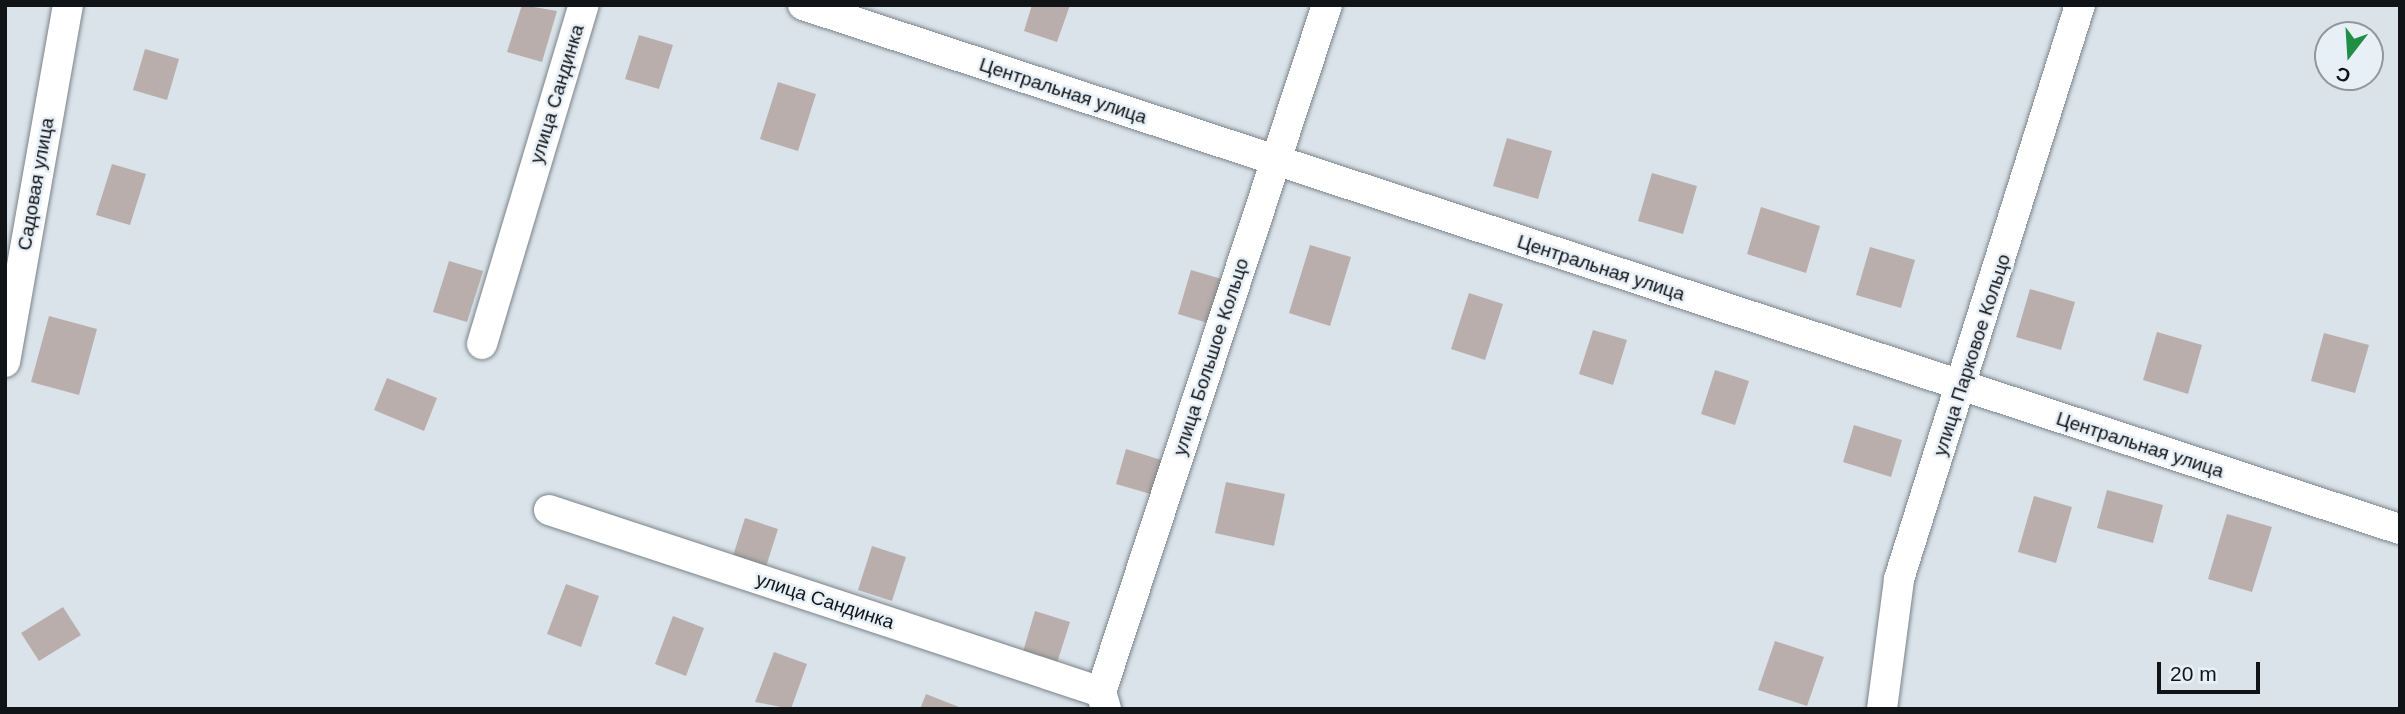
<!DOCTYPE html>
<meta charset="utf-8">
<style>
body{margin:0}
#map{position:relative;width:2405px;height:714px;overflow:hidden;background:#dae3ea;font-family:Helvetica,sans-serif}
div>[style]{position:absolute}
.building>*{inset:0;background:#b9aeab}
.roads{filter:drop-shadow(0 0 2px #7b838a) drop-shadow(0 0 2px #7b838a)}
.minor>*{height:30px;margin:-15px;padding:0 15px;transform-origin:15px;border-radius:15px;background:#fff}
span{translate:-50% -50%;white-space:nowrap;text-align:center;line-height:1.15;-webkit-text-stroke:5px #e7f0f7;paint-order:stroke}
.street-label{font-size:19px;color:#111416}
.frame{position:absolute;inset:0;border:7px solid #111416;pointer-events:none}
.north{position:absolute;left:2314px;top:21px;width:70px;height:70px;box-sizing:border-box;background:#e7f0f7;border:2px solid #91989d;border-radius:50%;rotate:197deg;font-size:19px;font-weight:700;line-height:28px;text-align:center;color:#111416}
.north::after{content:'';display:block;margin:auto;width:24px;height:32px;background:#218e46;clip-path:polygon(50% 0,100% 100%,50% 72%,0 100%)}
.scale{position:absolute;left:2157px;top:662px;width:103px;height:32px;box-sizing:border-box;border:4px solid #111416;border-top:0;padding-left:9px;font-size:21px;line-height:24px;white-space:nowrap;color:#111416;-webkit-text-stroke:5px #e7f0f7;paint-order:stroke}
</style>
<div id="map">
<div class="building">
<i style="clip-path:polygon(522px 5px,557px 11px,542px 62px,507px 52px)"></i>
<i style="clip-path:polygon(1032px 5px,1070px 5px,1057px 42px,1024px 31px)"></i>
<i style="clip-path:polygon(639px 35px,673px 45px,659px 89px,625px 79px)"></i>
<i style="clip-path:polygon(145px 49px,179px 59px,167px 100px,133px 90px)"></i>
<i style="clip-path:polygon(778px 82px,816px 94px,798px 151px,760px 139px)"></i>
<i style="clip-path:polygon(1507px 138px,1552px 151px,1538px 199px,1493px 186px)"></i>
<i style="clip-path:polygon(112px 164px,146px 174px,130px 225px,96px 215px)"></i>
<i style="clip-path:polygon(1652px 173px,1697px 186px,1683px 234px,1638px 221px)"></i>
<i style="clip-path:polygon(1761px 207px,1820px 226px,1806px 273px,1747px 254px)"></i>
<i style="clip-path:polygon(1310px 245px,1351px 257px,1330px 326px,1289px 313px)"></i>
<i style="clip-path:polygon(1870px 247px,1915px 260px,1901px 308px,1856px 295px)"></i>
<i style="clip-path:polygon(449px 261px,483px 271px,467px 322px,433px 312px)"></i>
<i style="clip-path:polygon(1191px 270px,1225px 280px,1211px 324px,1178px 314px)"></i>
<i style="clip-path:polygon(2030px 289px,2075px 302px,2061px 350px,2016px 337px)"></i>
<i style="clip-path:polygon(1469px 293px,1503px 304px,1485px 360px,1451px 349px)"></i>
<i style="clip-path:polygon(49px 316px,97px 329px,79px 395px,31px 382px)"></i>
<i style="clip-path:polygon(1593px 330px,1627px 340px,1613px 385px,1579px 374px)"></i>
<i style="clip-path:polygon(2157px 332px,2202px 345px,2188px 394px,2143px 380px)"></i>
<i style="clip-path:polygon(2324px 333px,2369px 345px,2355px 393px,2311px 381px)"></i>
<i style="clip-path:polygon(1715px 370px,1749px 381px,1735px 425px,1701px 414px)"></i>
<i style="clip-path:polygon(387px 378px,437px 398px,424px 431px,374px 410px)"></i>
<i style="clip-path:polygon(1854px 425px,1902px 440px,1891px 477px,1843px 462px)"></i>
<i style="clip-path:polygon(1126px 449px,1171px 463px,1161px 497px,1116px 484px)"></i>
<i style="clip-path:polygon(1226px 482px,1285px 494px,1274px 546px,1215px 533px)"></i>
<i style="clip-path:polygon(2107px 490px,2163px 505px,2153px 543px,2097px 528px)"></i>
<i style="clip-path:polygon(2034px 496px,2072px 507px,2056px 563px,2018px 552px)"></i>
<i style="clip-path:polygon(2227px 514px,2272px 527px,2252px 592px,2208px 579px)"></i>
<i style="clip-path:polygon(745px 518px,778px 529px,764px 573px,731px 562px)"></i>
<i style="clip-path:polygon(872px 546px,906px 557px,892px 601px,858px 590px)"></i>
<i style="clip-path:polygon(566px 584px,599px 596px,581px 647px,547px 634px)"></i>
<i style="clip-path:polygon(63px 607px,81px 635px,39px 661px,21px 633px)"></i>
<i style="clip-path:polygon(1035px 611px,1070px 622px,1056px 666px,1022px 655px)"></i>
<i style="clip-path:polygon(673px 616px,704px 628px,686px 676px,655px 664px)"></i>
<i style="clip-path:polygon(1775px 641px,1824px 657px,1807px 706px,1758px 690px)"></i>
<i style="clip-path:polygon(774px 652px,807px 664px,791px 709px,755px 702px)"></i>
<i style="clip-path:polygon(926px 694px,959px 707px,958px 709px,920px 709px)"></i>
</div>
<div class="roads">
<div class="minor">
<i style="left:803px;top:5px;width:1681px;rotate:18.17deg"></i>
<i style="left:482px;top:344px;width:354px;rotate:-73.3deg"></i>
<i style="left:5px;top:362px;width:363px;rotate:-80deg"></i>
<i style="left:549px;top:510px;width:581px;rotate:18.25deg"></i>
<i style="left:1106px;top:709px;width:18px;rotate:-106deg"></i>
<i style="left:1101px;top:692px;width:723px;rotate:-71.79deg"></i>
<i style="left:1882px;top:709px;width:131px;rotate:-82.5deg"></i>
<i style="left:1899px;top:579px;width:602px;rotate:-72.5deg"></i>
</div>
</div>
<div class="street-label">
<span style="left:1063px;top:91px;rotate:18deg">Центральная улица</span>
<span style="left:557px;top:94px;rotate:-73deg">улица Сандинка</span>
<span style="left:36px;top:184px;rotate:-80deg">Садовая улица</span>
<span style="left:1601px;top:268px;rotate:18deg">Центральная улица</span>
<span style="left:1972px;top:355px;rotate:-72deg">улица Парковое Кольцо</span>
<span style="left:1211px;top:357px;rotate:-72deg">улица Большое Кольцо</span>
<span style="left:2140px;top:445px;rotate:18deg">Центральная улица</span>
<span style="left:825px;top:601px;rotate:18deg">улица Сандинка</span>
</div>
<div class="frame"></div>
<div class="north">С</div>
<div class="scale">20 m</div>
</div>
